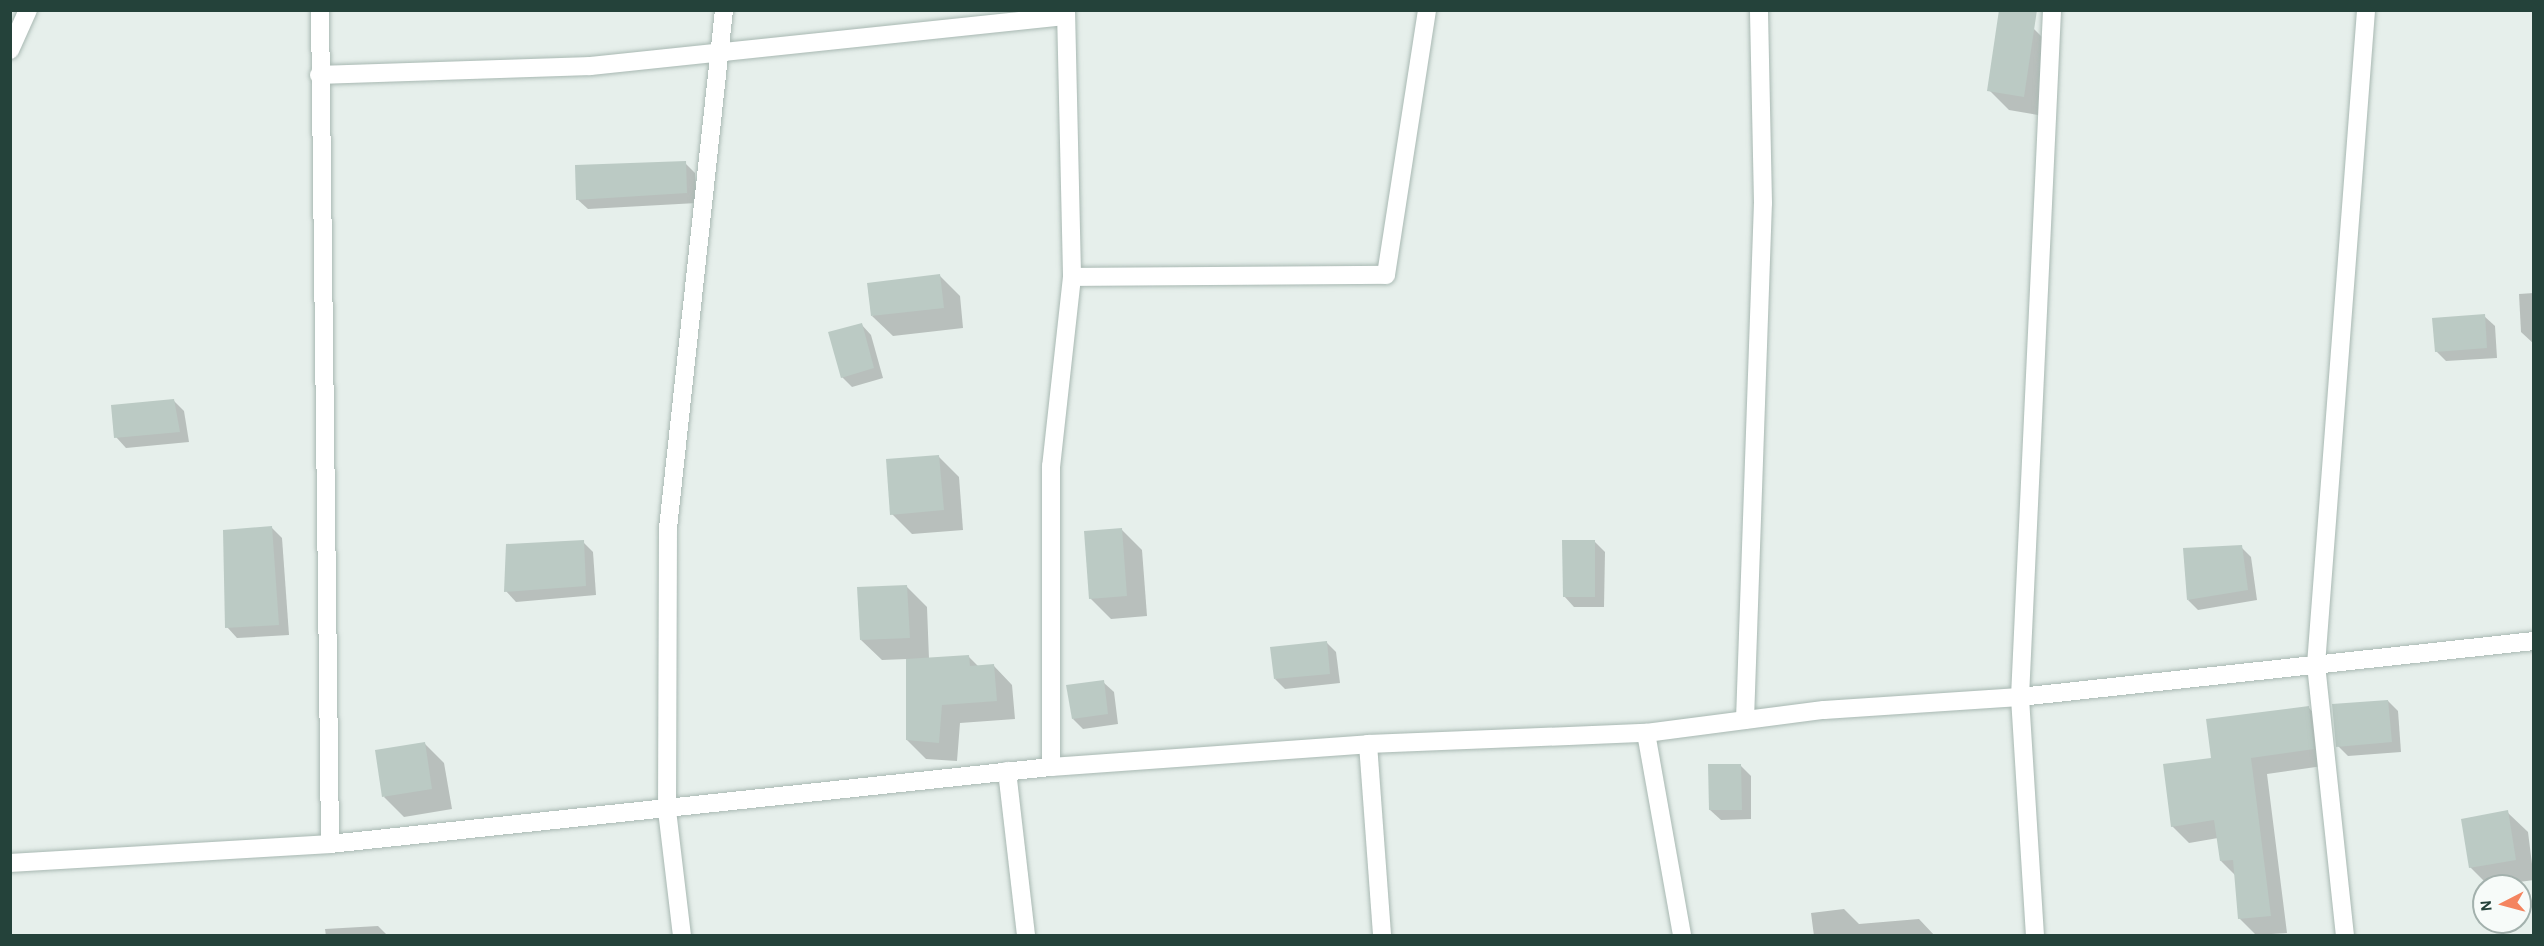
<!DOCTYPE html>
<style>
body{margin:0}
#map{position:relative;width:2544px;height:946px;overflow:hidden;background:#e6efeb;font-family:"Alegreya Sans",sans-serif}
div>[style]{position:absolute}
.shadow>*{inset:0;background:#0003}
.building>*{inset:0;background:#bbcac4}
.roads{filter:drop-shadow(0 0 2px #a8b8b2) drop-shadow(0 0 2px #a8b8b2)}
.minor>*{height:18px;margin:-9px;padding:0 9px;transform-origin:9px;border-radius:9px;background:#fff}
span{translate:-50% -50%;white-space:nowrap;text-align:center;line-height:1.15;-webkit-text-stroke:4.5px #f7fbf9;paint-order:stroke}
.frame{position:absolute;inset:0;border:12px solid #24423a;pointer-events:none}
.north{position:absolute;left:2472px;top:874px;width:60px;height:60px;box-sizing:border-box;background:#f7fbf9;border:2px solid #a3b1ad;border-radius:50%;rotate:264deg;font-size:16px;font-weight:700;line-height:24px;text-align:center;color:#24423a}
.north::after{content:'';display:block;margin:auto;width:21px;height:27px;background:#f4845f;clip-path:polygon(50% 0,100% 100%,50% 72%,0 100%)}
</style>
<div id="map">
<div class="shadow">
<i style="clip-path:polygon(2034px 29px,2054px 49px,2044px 116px,2009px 110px,1989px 90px)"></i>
<i style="clip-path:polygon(685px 163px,695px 173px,697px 203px,588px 209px,577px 199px)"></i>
<i style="clip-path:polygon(940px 276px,960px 296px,963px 328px,893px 336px,872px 316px)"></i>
<i style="clip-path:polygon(2534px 293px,2534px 344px,2521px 332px,2519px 294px)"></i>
<i style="clip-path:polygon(2484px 316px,2495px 326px,2497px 358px,2446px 361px,2436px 351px)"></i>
<i style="clip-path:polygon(861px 324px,871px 335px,883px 378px,852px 387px,842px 377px)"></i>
<i style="clip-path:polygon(174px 401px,184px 411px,189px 442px,126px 448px,116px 437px)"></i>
<i style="clip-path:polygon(939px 457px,959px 477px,963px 530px,912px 534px,892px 514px)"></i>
<i style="clip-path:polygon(272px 528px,282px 538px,289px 635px,237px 638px,227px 627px)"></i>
<i style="clip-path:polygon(1122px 530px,1142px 550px,1147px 616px,1111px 619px,1090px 598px)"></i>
<i style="clip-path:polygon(583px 542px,593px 552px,596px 595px,516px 602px,506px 591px)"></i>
<i style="clip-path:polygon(1595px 542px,1605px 552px,1604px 607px,1574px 607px,1564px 596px)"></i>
<i style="clip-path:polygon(2241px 547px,2251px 557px,2257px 600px,2198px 610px,2188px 600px)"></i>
<i style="clip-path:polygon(906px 586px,927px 607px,929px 659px,968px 656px,979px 667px,994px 666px,1012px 685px,1015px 719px,960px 723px,957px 761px,926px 759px,907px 740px,907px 659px,882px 660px,861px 640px)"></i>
<i style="clip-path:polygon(1326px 642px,1336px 652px,1340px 683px,1285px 689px,1275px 679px)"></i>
<i style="clip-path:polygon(1103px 682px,1114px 692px,1118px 724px,1083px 729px,1073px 719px)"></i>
<i style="clip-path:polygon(2388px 701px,2398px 711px,2401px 752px,2348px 756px,2338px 746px)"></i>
<i style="clip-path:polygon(2309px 708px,2325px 725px,2330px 765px,2267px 774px,2287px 933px,2256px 935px,2239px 918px,2235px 875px,2221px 861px,2218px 838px,2189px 843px,2172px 826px,2213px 759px)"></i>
<i style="clip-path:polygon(424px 743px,444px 763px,452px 809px,404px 817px,384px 797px)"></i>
<i style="clip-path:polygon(1741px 766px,1751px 776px,1751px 819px,1721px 820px,1710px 810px)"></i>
<i style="clip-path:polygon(2507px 812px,2528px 832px,2534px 880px,2489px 886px,2470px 867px)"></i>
<i style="clip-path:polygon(1844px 909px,1859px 924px,1919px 919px,1935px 936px,1814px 936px,1811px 913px)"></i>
<i style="clip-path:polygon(378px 926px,388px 936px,326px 936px,325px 929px)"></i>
</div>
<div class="building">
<i style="clip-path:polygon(1999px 10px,2037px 10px,2024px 97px,1987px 91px)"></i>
<i style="clip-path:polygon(686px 161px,687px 193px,576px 200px,575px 165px)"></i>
<i style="clip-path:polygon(940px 274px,944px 308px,871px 316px,867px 283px)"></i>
<i style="clip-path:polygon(2485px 314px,2487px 348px,2435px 352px,2432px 318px)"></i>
<i style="clip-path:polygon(862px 323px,874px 368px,841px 378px,828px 332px)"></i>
<i style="clip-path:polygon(174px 399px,180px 432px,114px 438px,111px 405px)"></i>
<i style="clip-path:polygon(939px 455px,944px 510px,890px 515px,886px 459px)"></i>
<i style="clip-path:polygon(272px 526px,279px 625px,225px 628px,223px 530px)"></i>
<i style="clip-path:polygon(1122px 528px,1127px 596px,1089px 599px,1084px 531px)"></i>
<i style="clip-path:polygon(584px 540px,586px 586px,504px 592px,506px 544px)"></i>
<i style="clip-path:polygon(1562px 540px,1595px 540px,1595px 597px,1563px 597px)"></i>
<i style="clip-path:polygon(2242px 545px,2248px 590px,2187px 600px,2183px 548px)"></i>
<i style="clip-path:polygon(907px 585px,910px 638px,860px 640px,857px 587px)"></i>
<i style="clip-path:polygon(1327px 641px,1330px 674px,1274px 679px,1270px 647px)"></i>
<i style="clip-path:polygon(969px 655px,970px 666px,994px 664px,997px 701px,942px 705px,939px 743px,906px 740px,906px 659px)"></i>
<i style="clip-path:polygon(1104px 680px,1108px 714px,1072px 719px,1066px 685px)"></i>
<i style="clip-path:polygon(2388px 700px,2392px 742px,2336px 747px,2332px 704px)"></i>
<i style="clip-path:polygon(2309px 706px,2314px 749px,2251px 758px,2271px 916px,2238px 919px,2233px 860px,2220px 861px,2214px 820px,2171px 827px,2163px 764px,2211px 758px,2206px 719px)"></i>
<i style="clip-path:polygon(425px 742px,432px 789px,382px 797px,375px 750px)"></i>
<i style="clip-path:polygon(1708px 764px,1741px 764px,1742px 810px,1709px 810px)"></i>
<i style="clip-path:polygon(2508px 810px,2516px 860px,2469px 868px,2461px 819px)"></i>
</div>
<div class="roads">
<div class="minor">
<i style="left:320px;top:10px;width:834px;rotate:89.31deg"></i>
<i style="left:1066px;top:10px;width:267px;rotate:88.7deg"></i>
<i style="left:1072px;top:277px;width:190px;rotate:96.3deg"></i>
<i style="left:1051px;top:466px;width:301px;rotate:90deg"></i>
<i style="left:1051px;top:767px;width:318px;rotate:-4.1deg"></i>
<i style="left:1368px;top:744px;width:278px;rotate:-2.3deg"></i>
<i style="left:1646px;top:733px;width:179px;rotate:-7.4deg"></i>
<i style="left:1824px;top:710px;width:196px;rotate:-3.8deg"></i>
<i style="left:2020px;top:697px;width:517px;rotate:-6.22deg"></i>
<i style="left:10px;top:50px;width:44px;rotate:-65.8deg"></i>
<i style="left:319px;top:75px;width:271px;rotate:-1.9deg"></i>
<i style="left:590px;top:66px;width:478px;rotate:-6deg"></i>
<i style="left:1072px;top:277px;width:314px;rotate:-0.4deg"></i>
<i style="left:1386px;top:275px;width:268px;rotate:-81.2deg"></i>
<i style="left:1745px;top:720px;width:517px;rotate:-88.01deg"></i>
<i style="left:1763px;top:203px;width:193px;rotate:-91.2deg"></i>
<i style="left:1646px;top:733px;width:206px;rotate:79.9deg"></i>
<i style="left:1368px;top:744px;width:193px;rotate:85.8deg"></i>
<i style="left:1007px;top:771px;width:166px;rotate:83.4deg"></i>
<i style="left:10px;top:863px;width:321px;rotate:-3.4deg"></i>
<i style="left:330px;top:844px;width:725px;rotate:-6.1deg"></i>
<i style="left:682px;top:936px;width:127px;rotate:-96.8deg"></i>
<i style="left:667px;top:810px;width:282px;rotate:-89.8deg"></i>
<i style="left:668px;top:528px;width:521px;rotate:-83.83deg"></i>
<i style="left:2035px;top:936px;width:239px;rotate:-93.6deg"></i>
<i style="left:2020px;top:697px;width:688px;rotate:-87.33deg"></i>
<i style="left:2345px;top:936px;width:273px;rotate:-96.1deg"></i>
<i style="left:2316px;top:665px;width:657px;rotate:-85.63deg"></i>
</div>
</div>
<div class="frame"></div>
<div class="north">N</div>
</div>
